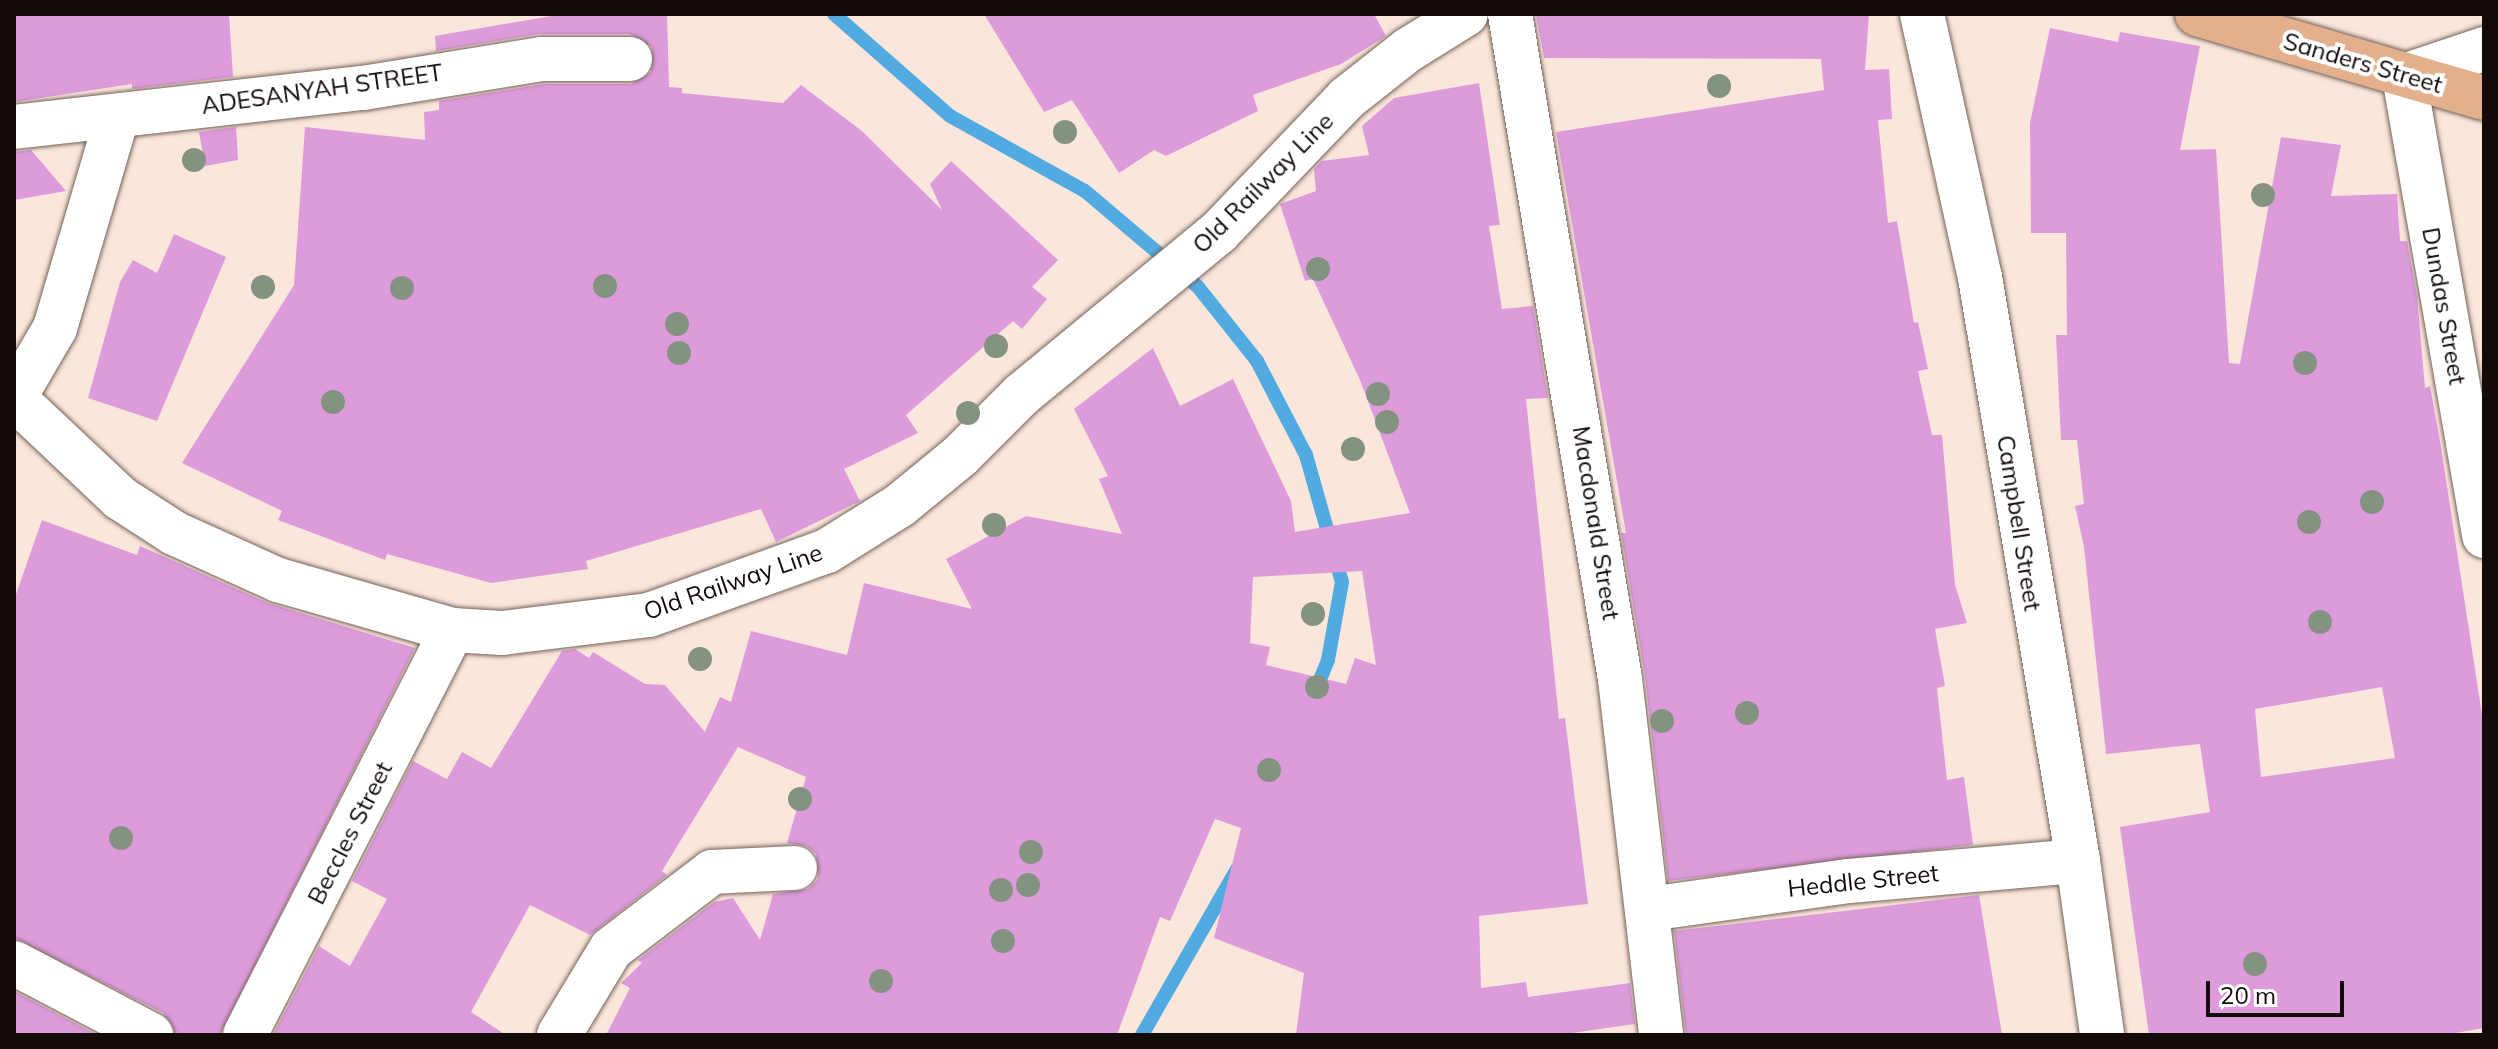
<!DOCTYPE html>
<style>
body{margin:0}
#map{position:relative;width:2498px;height:1049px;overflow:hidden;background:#fbe6db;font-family:Mulish,sans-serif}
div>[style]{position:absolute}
.stream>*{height:14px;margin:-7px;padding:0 7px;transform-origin:7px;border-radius:7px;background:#52abe0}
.building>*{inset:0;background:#dd9bdc}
.roads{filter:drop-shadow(0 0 2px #746259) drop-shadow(0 0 2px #746259)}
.street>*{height:44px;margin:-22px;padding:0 22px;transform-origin:22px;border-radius:22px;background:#fff}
.secondary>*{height:44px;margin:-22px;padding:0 22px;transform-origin:22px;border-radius:22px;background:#fff}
.primary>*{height:44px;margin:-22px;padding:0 22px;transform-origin:22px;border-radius:22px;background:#e3af8c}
.trees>*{width:24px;height:24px;margin:-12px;border-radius:50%;background:#849282}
span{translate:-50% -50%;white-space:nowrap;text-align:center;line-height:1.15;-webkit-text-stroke:8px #fff;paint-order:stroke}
.street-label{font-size:24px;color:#120b08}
.frame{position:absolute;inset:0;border:16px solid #120b08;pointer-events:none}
.scale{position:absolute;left:2206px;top:981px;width:138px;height:36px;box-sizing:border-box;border:4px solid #120b08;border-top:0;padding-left:10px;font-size:24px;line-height:28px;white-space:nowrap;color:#120b08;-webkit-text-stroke:6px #fff;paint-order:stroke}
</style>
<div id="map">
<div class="stream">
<i style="left:834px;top:14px;width:154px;rotate:41.3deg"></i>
<i style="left:950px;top:116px;width:154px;rotate:29.1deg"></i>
<i style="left:1085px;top:191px;width:148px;rotate:40.3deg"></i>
<i style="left:1198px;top:287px;width:95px;rotate:51.4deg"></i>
<i style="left:1257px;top:361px;width:106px;rotate:62.5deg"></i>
<i style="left:1306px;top:455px;width:132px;rotate:74.2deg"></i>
<i style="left:1342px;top:582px;width:79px;rotate:100.2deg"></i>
<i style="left:1328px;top:660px;width:35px;rotate:112deg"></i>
<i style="left:1142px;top:1035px;width:191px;rotate:-60.2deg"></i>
</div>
<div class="building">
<i style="clip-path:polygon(14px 14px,229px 14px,233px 77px,132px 89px,132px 84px,14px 102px)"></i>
<i style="clip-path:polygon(563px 14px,667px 14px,669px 87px,682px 88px,682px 93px,783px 103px,801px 85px,862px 131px,942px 210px,930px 184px,951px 161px,1058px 260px,1032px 287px,1047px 299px,1022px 329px,1013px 321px,906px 415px,918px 433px,844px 469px,860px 501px,776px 542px,761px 509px,586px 561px,588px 569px,491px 583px,387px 554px,385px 560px,278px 520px,282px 511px,182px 463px,294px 285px,305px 127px,425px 140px,424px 112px,439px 110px,439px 101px,544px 84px,631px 84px,651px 72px,652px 47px,630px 34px,538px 34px,436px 51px,435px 36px)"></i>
<i style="clip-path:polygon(984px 14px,1374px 14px,1386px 36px,1341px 64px,1253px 95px,1258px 111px,1166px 156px,1154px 150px,1119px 173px,1072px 100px,1044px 112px)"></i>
<i style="clip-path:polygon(1536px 14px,1869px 14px,1865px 70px,1889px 69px,1892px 119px,1878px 120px,1888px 223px,1897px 221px,1914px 323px,1918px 322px,1928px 369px,1918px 371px,1932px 435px,1942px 435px,1955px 585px,1967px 623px,1935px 629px,1945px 686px,1937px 688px,1947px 780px,1964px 777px,1973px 845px,1668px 881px,1645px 676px,1621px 533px,1626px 533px,1556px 132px,1824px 90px,1821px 59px,1544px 58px)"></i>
<i style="clip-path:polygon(evenodd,2050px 28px,2118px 42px,2120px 32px,2200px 46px,2180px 150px,2216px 149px,2229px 363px,2240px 364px,2281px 137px,2341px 145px,2331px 196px,2397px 194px,2400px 241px,2407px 241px,2417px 296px,2425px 388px,2430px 386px,2441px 447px,2484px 728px,2484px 1028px,2444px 1035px,2149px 1035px,2120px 827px,2210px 812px,2200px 744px,2106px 754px,2084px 547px,2075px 506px,2084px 504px,2077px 440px,2061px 440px,2056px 335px,2067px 335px,2066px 233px,2031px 233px,2030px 123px,2050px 28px,2382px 687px,2395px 758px,2261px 777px,2255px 709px,2382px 687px)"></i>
<i style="clip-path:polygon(evenodd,1479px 83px,1500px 225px,1489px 226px,1502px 309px,1533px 306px,1548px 398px,1526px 399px,1559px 719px,1565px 718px,1588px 904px,1479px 916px,1481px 988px,1526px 982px,1528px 997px,1630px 983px,1635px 1024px,1558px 1035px,1296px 1035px,1304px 973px,1214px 938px,1241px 828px,1215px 819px,1170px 921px,1160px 917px,1117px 1035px,606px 1035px,630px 988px,621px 983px,642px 963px,638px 960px,714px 902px,733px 898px,760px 940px,773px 894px,808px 889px,818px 879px,816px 854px,806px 846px,787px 843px,806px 777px,738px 747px,662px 871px,667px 875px,590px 935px,530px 905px,471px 1012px,506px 1035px,273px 1035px,319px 946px,350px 966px,387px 899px,352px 881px,413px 761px,447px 779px,462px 752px,491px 768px,562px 651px,575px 649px,589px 658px,593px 652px,645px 684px,665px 685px,705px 732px,720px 697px,731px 702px,751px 631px,847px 655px,864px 583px,972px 609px,946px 559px,1026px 516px,1122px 534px,1099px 479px,1108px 476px,1074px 409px,1153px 348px,1180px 406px,1233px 379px,1291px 501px,1295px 532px,1410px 513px,1360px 380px,1313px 279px,1305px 281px,1280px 204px,1316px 191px,1314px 169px,1322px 161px,1369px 155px,1362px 126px,1394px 98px,1479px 83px,1362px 571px,1376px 665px,1355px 658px,1346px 684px,1266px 665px,1270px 647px,1250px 643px,1253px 577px,1362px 571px)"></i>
<i style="clip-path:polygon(236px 127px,238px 160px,205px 166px,199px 132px)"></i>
<i style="clip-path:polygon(31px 150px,66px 191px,14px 200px,14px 152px)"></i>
<i style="clip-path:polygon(174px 234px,226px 257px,157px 421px,88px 398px,120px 282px,133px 260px,157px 273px)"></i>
<i style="clip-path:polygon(42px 520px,137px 555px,140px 546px,268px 603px,415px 648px,220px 1035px,176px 1035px,163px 1013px,14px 938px,14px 600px)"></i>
<i style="clip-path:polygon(1979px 895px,2002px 1035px,1686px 1035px,1674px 931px)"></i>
<i style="clip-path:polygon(14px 991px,97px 1035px,14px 1035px)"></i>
</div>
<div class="roads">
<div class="street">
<i style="left:1510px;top:14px;width:674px;rotate:80.61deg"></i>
<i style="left:1620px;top:679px;width:358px;rotate:83.4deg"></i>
<i style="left:2484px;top:49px;width:84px;rotate:161.4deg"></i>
<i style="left:2404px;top:76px;width:467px;rotate:80.1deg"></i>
<i style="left:14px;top:127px;width:351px;rotate:-6.4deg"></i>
<i style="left:363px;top:88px;width:181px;rotate:-9.2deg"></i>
<i style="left:542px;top:59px;width:88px"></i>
<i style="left:14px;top:398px;width:81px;rotate:-59.6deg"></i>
<i style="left:55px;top:328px;width:219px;rotate:-73.6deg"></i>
<i style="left:1649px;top:909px;width:202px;rotate:-8deg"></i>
<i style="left:1849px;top:881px;width:230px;rotate:-5deg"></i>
<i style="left:14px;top:963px;width:155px;rotate:27.7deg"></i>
<i style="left:245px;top:1035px;width:455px;rotate:-62.9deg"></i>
<i style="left:559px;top:1035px;width:100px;rotate:-58.8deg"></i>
<i style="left:611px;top:949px;width:127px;rotate:-37.3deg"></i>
<i style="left:712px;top:872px;width:83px;rotate:-2.8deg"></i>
</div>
<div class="secondary">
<i style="left:1922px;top:14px;width:269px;rotate:77.6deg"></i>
<i style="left:1980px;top:277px;width:592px;rotate:80.47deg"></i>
<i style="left:2078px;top:861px;width:176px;rotate:82.1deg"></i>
<i style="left:14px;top:398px;width:146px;rotate:43.3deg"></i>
<i style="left:120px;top:498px;width:64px;rotate:32.9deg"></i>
<i style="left:174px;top:533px;width:114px;rotate:24.3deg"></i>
<i style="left:278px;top:580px;width:181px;rotate:16deg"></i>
<i style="left:452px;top:630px;width:50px;rotate:3.4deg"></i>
<i style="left:502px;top:633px;width:148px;rotate:-7deg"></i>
<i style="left:649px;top:615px;width:189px;rotate:-19.8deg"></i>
<i style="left:827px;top:551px;width:85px;rotate:-32deg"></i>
<i style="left:899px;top:506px;width:79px;rotate:-39.3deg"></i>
<i style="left:960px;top:456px;width:86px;rotate:-45deg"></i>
<i style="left:1021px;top:395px;width:256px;rotate:-39.5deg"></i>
<i style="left:1219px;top:232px;width:185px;rotate:-46.3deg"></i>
<i style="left:1347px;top:98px;width:78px;rotate:-38.2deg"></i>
<i style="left:1408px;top:50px;width:68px;rotate:-31.8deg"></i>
</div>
<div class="primary">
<i style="left:2197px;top:14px;width:299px;rotate:16.3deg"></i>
</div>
</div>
<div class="trees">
<i style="left:1719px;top:86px"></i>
<i style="left:1065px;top:132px"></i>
<i style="left:194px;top:160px"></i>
<i style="left:2263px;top:195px"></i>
<i style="left:1318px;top:269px"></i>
<i style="left:605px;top:286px"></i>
<i style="left:263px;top:287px"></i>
<i style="left:402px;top:288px"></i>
<i style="left:677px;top:324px"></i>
<i style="left:996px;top:346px"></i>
<i style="left:679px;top:353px"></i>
<i style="left:2305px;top:363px"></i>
<i style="left:1378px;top:394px"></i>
<i style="left:333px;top:402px"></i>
<i style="left:968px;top:413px"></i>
<i style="left:1387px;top:422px"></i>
<i style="left:1353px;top:449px"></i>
<i style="left:2372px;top:502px"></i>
<i style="left:2309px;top:522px"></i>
<i style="left:994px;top:525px"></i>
<i style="left:1313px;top:614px"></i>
<i style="left:2320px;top:622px"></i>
<i style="left:700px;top:659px"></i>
<i style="left:1317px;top:687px"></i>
<i style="left:1747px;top:713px"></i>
<i style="left:1662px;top:721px"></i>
<i style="left:1269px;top:770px"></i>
<i style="left:800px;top:799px"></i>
<i style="left:121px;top:838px"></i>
<i style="left:1031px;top:852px"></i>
<i style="left:1028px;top:885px"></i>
<i style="left:1001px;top:890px"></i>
<i style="left:1003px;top:941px"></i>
<i style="left:2255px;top:964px"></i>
<i style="left:881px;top:981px"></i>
</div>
<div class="street-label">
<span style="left:2363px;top:63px;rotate:16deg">Sanders Street</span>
<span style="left:322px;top:89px;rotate:-8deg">ADESANYAH STREET</span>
<span style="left:1263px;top:183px;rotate:-45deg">Old Railway Line</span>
<span style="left:2444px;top:306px;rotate:80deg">Dundas Street</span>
<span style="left:1596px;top:523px;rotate:81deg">Macdonald Street</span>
<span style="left:2019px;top:523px;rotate:81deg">Campbell Street</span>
<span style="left:733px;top:582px;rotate:-19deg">Old Railway Line</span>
<span style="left:350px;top:833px;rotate:-63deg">Beccles Street</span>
<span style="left:1863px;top:881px;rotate:-6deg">Heddle Street</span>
</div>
<div class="frame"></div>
<div class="scale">20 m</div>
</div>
